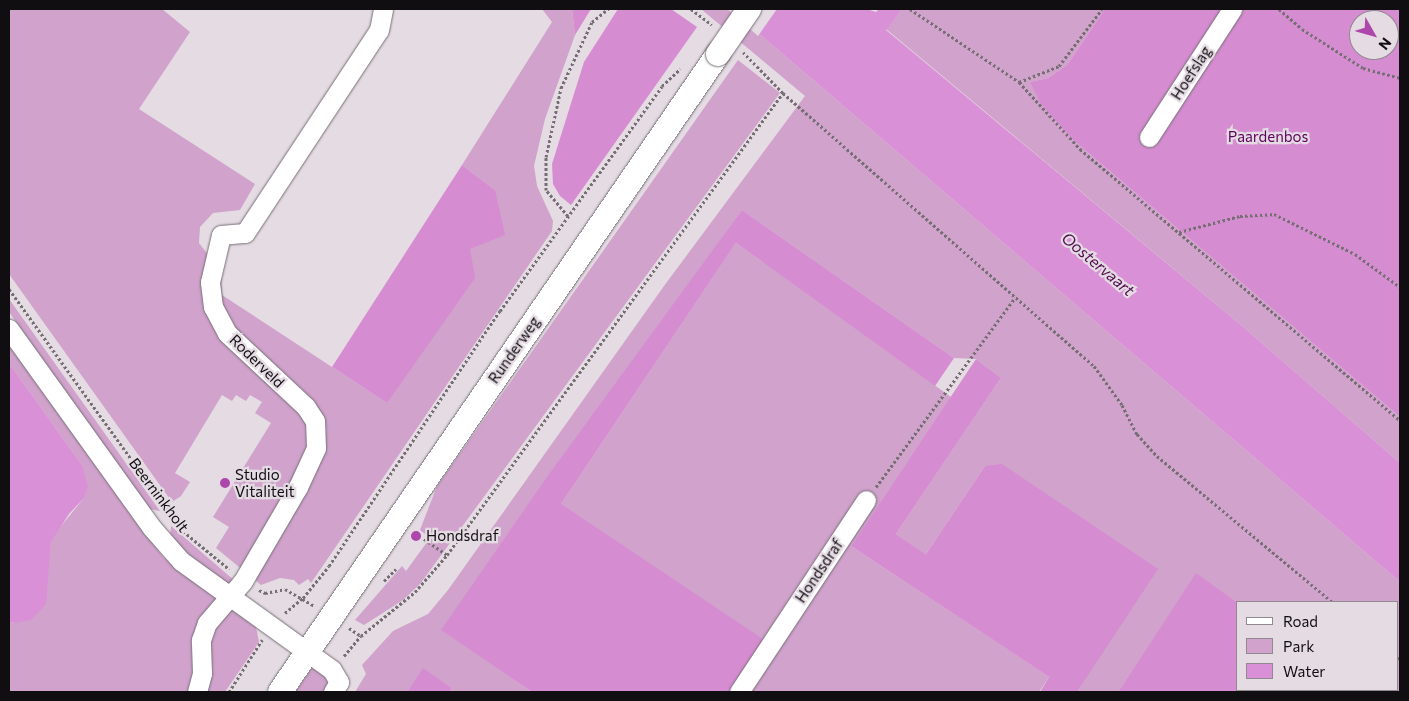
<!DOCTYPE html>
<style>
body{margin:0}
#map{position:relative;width:1409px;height:701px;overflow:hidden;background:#e4dbe3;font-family:Commissioner,sans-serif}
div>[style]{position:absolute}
.green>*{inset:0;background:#d0a2cc}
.forest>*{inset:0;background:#d68cd1}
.water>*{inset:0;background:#da90d6}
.pier>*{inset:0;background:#e4dbe3}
.path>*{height:3px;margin-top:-1.5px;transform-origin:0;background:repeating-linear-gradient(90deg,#756f74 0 2.5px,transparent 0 5px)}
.roads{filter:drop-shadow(0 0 1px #776f77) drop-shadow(0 0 1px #776f77)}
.minor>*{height:19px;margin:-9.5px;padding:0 9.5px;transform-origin:9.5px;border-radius:9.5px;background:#fff}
.tertiary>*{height:24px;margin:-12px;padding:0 12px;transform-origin:12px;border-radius:12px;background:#fff}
.bridges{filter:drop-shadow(0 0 1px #776f77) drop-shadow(0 0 1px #776f77)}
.tertiary-bridge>*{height:24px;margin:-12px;padding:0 12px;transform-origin:12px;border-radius:12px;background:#fff}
.dots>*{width:14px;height:14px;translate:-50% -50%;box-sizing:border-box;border:2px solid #e4dbe3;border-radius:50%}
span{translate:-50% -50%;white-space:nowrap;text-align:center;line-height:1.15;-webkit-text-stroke:4.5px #e4dbe3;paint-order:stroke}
.street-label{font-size:15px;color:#110e11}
.park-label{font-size:15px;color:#5e005d}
.poi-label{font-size:15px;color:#110e11}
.left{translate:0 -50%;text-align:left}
.water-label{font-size:16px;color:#500d4f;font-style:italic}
.frame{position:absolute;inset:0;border:10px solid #110e11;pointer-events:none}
.legend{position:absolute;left:1236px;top:601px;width:162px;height:90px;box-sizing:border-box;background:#e4dbe3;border:1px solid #90898f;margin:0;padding:6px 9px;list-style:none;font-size:15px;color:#110e11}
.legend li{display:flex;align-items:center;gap:10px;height:25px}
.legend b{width:25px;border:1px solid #90898f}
.north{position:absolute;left:1349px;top:10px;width:50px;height:50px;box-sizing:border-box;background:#e4dbe3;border:1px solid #90898f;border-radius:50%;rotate:128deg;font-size:14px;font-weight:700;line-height:20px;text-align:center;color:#110e11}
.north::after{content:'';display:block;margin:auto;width:18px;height:22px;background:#ae47ab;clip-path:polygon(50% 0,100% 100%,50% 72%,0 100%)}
</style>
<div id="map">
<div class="green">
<i style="clip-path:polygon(9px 9px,162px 9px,190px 32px,139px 109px,255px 184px,240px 210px,213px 213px,200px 227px,199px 243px,209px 256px,203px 292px,232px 330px,218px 305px,221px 260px,222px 295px,387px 403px,470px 249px,495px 190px,462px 165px,552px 22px,542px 9px,572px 9px,575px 35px,545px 119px,534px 166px,537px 186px,553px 221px,552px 231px,311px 583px,308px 579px,299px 585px,294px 580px,280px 578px,261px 585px,216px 548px,229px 527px,213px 517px,271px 423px,255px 413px,262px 402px,250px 395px,246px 401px,236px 395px,232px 401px,222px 395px,175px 473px,190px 482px,181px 496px,172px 502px,9px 274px)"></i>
<i style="clip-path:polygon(701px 9px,730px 9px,1400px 582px,1400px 692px,1363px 690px,1398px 690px,1398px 602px,1238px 603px,1196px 574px,1118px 692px,1077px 692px,1111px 637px,985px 466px,926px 554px,896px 534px,1001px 378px,976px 359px,954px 358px,742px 210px,442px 630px,532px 692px,449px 692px,452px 688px,423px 669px,407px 692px,355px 692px,366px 674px,362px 665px,393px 631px,428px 614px,448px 590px,664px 286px,805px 96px)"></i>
<i style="clip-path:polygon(902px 9px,1105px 9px,1067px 65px,1048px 78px,1030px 82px,1072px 139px,1400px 417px,1400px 463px,1241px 325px,886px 29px)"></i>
<i style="clip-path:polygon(738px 60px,780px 93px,420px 584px,403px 600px,364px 625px,355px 620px,402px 566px,406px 571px,430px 538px,420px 530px,437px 486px)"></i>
<i style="clip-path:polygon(736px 243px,951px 397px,851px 546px,1049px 677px,1039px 692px,732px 692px,561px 504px)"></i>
<i style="clip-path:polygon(9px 299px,160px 511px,149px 509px,9px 312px)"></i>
<i style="clip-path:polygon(9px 343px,163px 557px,256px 627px,259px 642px,225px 692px,9px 692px,9px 622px,15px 623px,48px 568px,51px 542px,58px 530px,83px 499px,82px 465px,9px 363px)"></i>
<i style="clip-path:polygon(171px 526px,235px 581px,230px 587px,178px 546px,170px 537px)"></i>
<i style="clip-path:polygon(317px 661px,327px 675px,329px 692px,295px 692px)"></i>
</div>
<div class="forest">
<i style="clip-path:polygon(572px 9px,591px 9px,575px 35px)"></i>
<i style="clip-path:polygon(618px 9px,671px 9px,697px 27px,571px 205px,560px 196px,553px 184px,552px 164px,584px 62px)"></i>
<i style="clip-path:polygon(evenodd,1105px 9px,1400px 9px,1400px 417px,1072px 139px,1041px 104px,1030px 82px,1048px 78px,1067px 65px,1105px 9px,1359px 20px,1389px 20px,1389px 50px,1359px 50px,1359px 20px)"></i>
<i style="clip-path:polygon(462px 165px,495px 190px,505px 235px,470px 249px,475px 278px,387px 403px,332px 367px)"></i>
<i style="clip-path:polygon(742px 210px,954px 358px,935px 386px,736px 243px,561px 504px,766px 641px,732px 692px,532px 692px,441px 630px,547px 477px)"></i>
<i style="clip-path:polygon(976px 359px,1001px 378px,896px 534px,926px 554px,985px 466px,1002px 464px,1158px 569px,1077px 692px,1040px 692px,1049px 677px,851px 546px)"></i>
<i style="clip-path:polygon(1196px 573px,1238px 603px,1238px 690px,1366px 692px,1118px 692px)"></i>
<i style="clip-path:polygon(423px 668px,452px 688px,449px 692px,407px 692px)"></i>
</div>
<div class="water">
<i style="clip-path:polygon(730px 9px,866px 9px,876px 12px,879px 9px,902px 9px,886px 30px,1241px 325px,1400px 463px,1400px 582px)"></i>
<i style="clip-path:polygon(9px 363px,82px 465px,88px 487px,83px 499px,69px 514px,51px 542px,46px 604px,31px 620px,15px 623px,9px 622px)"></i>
</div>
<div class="pier">
<i style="clip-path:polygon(727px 9px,777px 9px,758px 36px)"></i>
</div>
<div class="path">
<i style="left:691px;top:9px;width:26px;rotate:37deg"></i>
<i style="left:910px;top:9px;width:131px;rotate:33.8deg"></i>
<i style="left:1019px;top:82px;width:91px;rotate:47.7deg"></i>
<i style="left:1080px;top:149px;width:419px;rotate:40.3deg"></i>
<i style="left:1279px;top:9px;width:30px;rotate:41deg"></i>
<i style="left:1302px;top:29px;width:72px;rotate:32.6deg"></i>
<i style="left:1363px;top:68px;width:38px;rotate:15deg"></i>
<i style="left:1019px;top:82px;width:43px;rotate:-21.8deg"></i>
<i style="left:1059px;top:66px;width:71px;rotate:-53deg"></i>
<i style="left:783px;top:93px;width:414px;rotate:41.3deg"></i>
<i style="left:1094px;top:366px;width:48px;rotate:54.3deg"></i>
<i style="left:1122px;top:405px;width:33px;rotate:63deg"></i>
<i style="left:1137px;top:434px;width:30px;rotate:48deg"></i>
<i style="left:1157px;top:456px;width:228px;rotate:39.8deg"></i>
<i style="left:568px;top:216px;width:34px;rotate:-130deg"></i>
<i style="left:546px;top:190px;width:33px;rotate:-90deg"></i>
<i style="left:546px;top:157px;width:71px;rotate:-77.7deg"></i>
<i style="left:561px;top:88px;width:73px;rotate:-64.8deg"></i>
<i style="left:592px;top:22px;width:21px;rotate:-39deg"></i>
<i style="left:1179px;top:232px;width:63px;rotate:-14.7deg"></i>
<i style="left:1240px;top:216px;width:34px;rotate:-3deg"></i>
<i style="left:1274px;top:214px;width:90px;rotate:26.3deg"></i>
<i style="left:1355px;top:254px;width:56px;rotate:36.3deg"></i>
<i style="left:9px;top:289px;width:298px;rotate:54.3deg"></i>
<i style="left:183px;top:531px;width:60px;rotate:39.6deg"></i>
<i style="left:876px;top:487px;width:235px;rotate:-53.7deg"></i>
<i style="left:420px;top:536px;width:33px;rotate:35deg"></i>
<i style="left:384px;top:581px;width:17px;rotate:-45deg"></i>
<i style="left:259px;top:590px;width:7px;rotate:27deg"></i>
<i style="left:265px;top:593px;width:20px;rotate:-11deg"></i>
<i style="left:285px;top:589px;width:34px;rotate:30deg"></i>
<i style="left:285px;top:613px;width:23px;rotate:-40deg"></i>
<i style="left:303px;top:598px;width:41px;rotate:-50.9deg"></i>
<i style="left:329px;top:566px;width:307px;rotate:-56.2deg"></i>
<i style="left:500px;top:311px;width:277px;rotate:-54.2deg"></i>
<i style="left:662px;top:86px;width:25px;rotate:-43deg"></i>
<i style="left:349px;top:628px;width:14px;rotate:34deg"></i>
<i style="left:344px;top:656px;width:26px;rotate:-50deg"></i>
<i style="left:361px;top:636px;width:70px;rotate:-39.2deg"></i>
<i style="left:415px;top:592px;width:49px;rotate:-49.1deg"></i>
<i style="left:447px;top:555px;width:571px;rotate:-53.97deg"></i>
<i style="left:783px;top:93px;width:57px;rotate:-134.3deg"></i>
<i style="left:1398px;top:657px;width:3px;rotate:45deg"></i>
<i style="left:229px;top:692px;width:62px;rotate:-57.6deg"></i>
</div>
<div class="roads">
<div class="minor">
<i style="left:1149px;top:137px;width:153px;rotate:-57deg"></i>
<i style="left:9px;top:329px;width:245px;rotate:54.3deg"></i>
<i style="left:152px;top:528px;width:44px;rotate:48.7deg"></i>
<i style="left:181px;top:561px;width:186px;rotate:35.8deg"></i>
<i style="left:332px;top:670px;width:14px;rotate:60deg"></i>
<i style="left:339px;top:682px;width:12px;rotate:121deg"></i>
<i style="left:197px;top:692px;width:20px;rotate:-75deg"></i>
<i style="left:202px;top:673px;width:33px;rotate:-92deg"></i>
<i style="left:201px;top:640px;width:18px;rotate:-71deg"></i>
<i style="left:207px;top:623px;width:55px;rotate:-49.4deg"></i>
<i style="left:243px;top:581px;width:109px;rotate:-59.7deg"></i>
<i style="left:298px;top:487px;width:43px;rotate:-65.2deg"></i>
<i style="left:316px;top:448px;width:27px;rotate:-92deg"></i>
<i style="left:315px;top:421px;width:17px;rotate:-123deg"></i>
<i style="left:306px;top:407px;width:108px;rotate:-136.9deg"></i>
<i style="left:227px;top:333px;width:30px;rotate:-118deg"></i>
<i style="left:213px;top:307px;width:25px;rotate:-97deg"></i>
<i style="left:210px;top:282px;width:48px;rotate:-76.8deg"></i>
<i style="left:221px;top:235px;width:24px;rotate:-5deg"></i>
<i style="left:245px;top:233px;width:243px;rotate:-56.6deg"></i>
<i style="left:379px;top:30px;width:21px;rotate:-79deg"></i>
<i style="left:739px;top:692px;width:230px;rotate:-56.5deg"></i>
</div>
<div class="tertiary">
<i style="left:280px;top:692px;width:774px;rotate:-55.53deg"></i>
</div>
</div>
<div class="bridges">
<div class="tertiary-bridge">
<i style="left:718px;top:54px;width:55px;rotate:-55.4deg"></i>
</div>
</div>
<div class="dots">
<i style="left:225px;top:483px;background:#ae47ab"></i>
<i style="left:416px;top:536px;background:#ae47ab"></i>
</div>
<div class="street-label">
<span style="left:1191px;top:73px;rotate:-57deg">Hoefslag</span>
<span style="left:514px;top:350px;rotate:-55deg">Runderweg</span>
<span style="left:257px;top:361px;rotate:44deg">Roderveld</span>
<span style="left:159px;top:495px;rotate:53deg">Beerninkholt</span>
<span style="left:819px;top:571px;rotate:-56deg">Hondsdraf</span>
</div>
<div class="park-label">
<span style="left:1268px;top:137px">Paardenbos</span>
</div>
<div class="poi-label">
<span class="left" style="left:235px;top:483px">Studio<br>Vitaliteit</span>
<span class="left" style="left:426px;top:536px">Hondsdraf</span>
</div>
<div class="water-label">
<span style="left:1098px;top:264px;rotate:40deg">Oostervaart</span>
</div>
<div class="frame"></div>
<ul class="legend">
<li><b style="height:6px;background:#fff"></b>Road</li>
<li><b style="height:14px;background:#d0a2cc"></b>Park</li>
<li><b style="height:14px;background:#da90d6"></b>Water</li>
</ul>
<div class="north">N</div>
</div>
